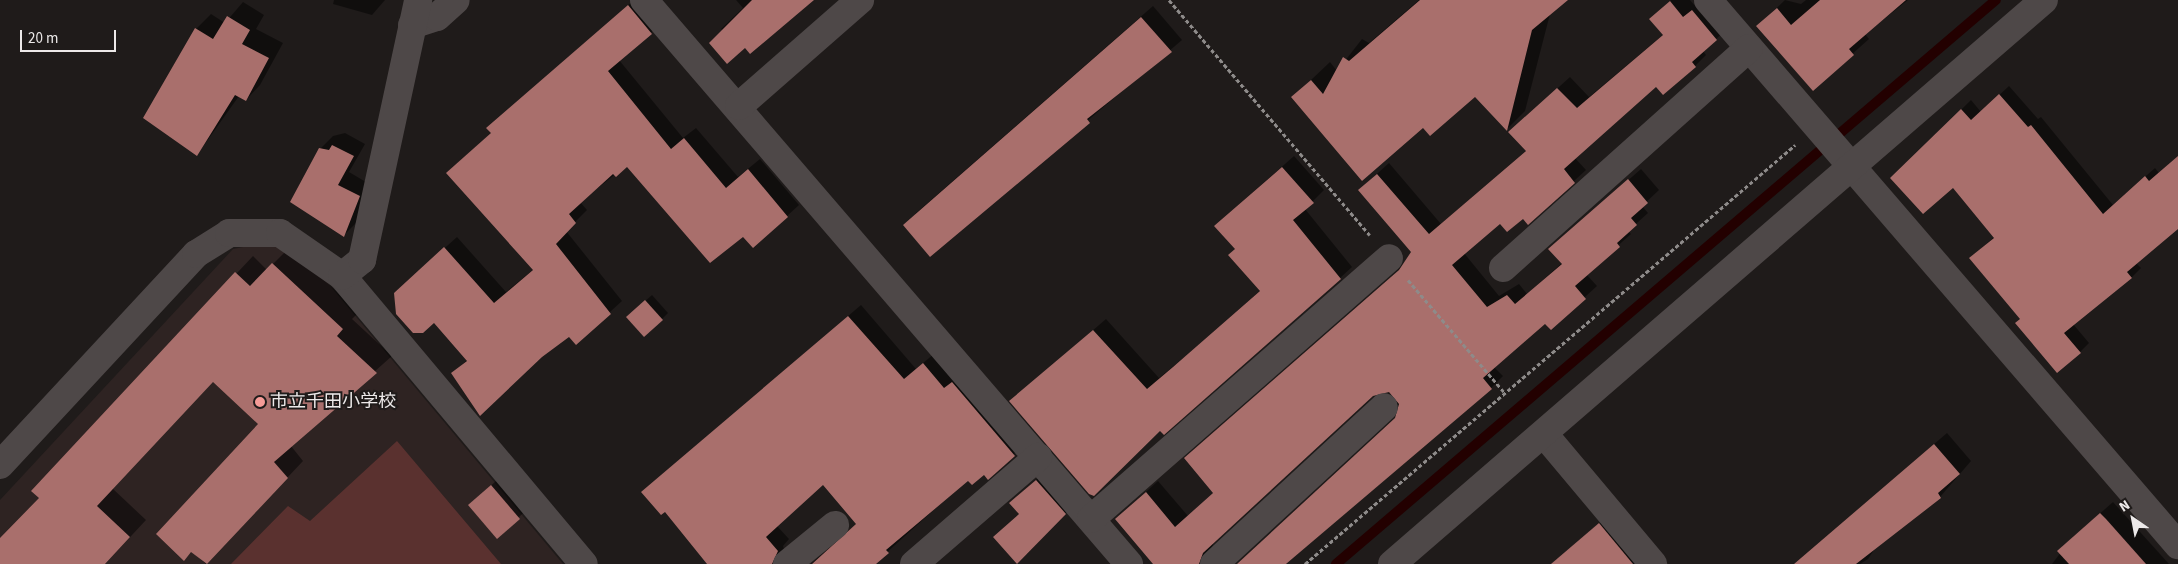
<!DOCTYPE html>
<meta charset="utf-8">
<style>
body{margin:0}
#map{position:relative;width:2178px;height:564px;overflow:hidden;background:#1f1b1a;font-family:"Source Sans 3","Noto Sans JP",sans-serif}
div>[style]{position:absolute}
.built>*{inset:0;background:#2e2322}
.green>*{inset:0;background:#5a312f}
.shadow>*{inset:0;background:#0007}
.stream>*{height:10px;margin:-5px;padding:0 5px;transform-origin:5px;border-radius:5px;background:#230000}
.building>*{inset:0;background:#a96f6c}
.path>*{height:3px;margin-top:-1.5px;transform-origin:0;background:repeating-linear-gradient(90deg,#8e8b8a 0 4px,transparent 0 6.5px)}
.minor>*{height:28px;margin:-14px;padding:0 14px;transform-origin:14px;border-radius:14px;background:#4e4848}
.dots>*{width:14px;height:14px;translate:-50% -50%;box-sizing:border-box;border:2px solid #1f1b1a;border-radius:50%}
span{translate:-50% -50%;white-space:nowrap;text-align:center;line-height:1.15;-webkit-text-stroke:4px #1f1b1a;paint-order:stroke}
.poi-label{font-size:18px;color:#ece9e9}
.left{translate:0 -50%;text-align:left}
.north{position:absolute;left:2108px;top:494px;width:50px;height:50px;-webkit-text-stroke:4px #1f1b1a;paint-order:stroke;rotate:327deg;font-size:14px;font-weight:700;line-height:20px;text-align:center;color:#ece9e9}
.north::after{content:'';display:block;margin:auto;width:18px;height:22px;background:#ece9e9;clip-path:polygon(50% 0,100% 100%,50% 72%,0 100%)}
.scale{position:absolute;left:20px;top:30px;width:96px;height:22px;box-sizing:border-box;border:2px solid #ece9e9;border-top:0;padding-left:6px;font-size:15px;line-height:18px;white-space:nowrap;color:#ece9e9;-webkit-text-stroke:4px #1f1b1a;paint-order:stroke}
</style>
<div id="map">
<div class="built">
<i style="clip-path:polygon(253px 245px,288px 245px,306px 257px,563px 564px,0 564px,0 500px,233px 249px)"></i>
</div>
<div class="green">
<i style="clip-path:polygon(397px 441px,501px 564px,231px 564px,288px 506px,310px 521px)"></i>
</div>
<div class="shadow">
<i style="clip-path:polygon(334px 0,385px 0,372px 15px,333px 4px)"></i>
<i style="clip-path:polygon(634px 0,663px 22px,619px 60px,683px 138px,696px 128px,738px 177px,760px 159px,799px 205px,787px 216px,743px 235px,627px 165px,580px 202px,587px 210px,566px 231px,622px 301px,576px 343px,569px 335px,453px 373px,467px 360px,407px 282px,457px 237px,506px 292px,534px 269px,492px 132px,500px 117px)"></i>
<i style="clip-path:polygon(736px 0,811px 0,745px 46px,721px 29px,743px 8px)"></i>
<i style="clip-path:polygon(1419px 0,1566px 0,1550px 14px,1525px 111px,1507px 129px,1476px 95px,1423px 126px,1293px 97px,1330px 62px,1337px 71px,1362px 39px,1369px 43px)"></i>
<i style="clip-path:polygon(1671px 0,1690px 0,1696px 7px,1703px 0,1728px 28px,1703px 51px,1706px 55px,1695px 66px,1656px 85px,1575px 158px,1586px 170px,1528px 223px,1523px 217px,1500px 222px,1464px 253px,1499px 296px,1519px 284px,1527px 294px,1562px 263px,1550px 249px,1641px 169px,1659px 190px,1642px 206px,1648px 213px,1628px 231px,1631px 234px,1586px 274px,1597px 286px,1551px 328px,1546px 322px,1494px 367px,1503px 376px,1491px 388px,1286px 564px,1238px 564px,1397px 417px,1397px 396px,1388px 391px,1373px 394px,1214px 541px,1210px 555px,1216px 564px,1155px 564px,1116px 519px,1158px 481px,1188px 516px,1214px 492px,1413px 252px,1359px 190px,1389px 163px,1441px 224px,1527px 150px,1509px 132px,1570px 77px,1589px 97px,1664px 34px,1663px 8px)"></i>
<i style="clip-path:polygon(1785px 0,1801px 4px,1806px 0,1908px 0,1865px 34px,1869px 39px,1813px 89px,1758px 26px)"></i>
<i style="clip-path:polygon(243px 2px,264px 15px,256px 29px,283px 43px,260px 85px,246px 100px,239px 96px,197px 155px,196px 29px,211px 14px,225px 23px)"></i>
<i style="clip-path:polygon(1153px 6px,1182px 40px,930px 255px,915px 214px)"></i>
<i style="clip-path:polygon(2009px 86px,2038px 119px,2041px 117px,2113px 205px,2155px 168px,2159px 173px,2178px 156px,2178px 227px,2136px 263px,2141px 268px,2132px 277px,2073px 324px,2089px 343px,2080px 352px,2021px 318px,1970px 259px,1994px 237px,1953px 186px,1892px 178px,1971px 100px,1981px 112px)"></i>
<i style="clip-path:polygon(345px 133px,365px 144px,349px 172px,371px 185px,356px 223px,344px 235px,320px 149px,333px 136px)"></i>
<i style="clip-path:polygon(1294px 156px,1324px 190px,1305px 209px,1352px 267px,1340px 278px,1160px 429px,1011px 401px,1106px 319px,1159px 378px,1187px 355px,1261px 290px,1236px 249px,1227px 215px)"></i>
<i style="clip-path:polygon(289px 248px,359px 312px,352px 319px,392px 356px,291px 446px,303px 461px,206px 564px,191px 551px,260px 424px,213px 381px,112px 488px,146px 520px,105px 564px,0 564px,0 542px,40px 498px,32px 491px,253px 256px,267px 270px)"></i>
<i style="clip-path:polygon(652px 295px,668px 313px,662px 319px,634px 311px)"></i>
<i style="clip-path:polygon(861px 305px,916px 369px,935px 353px,1026px 443px,988px 478px,984px 473px,968px 479px,874px 564px,811px 564px,857px 524px,823px 483px,777px 526px,789px 539px,783px 546px,789px 564px,711px 564px,655px 481px)"></i>
<i style="clip-path:polygon(1947px 433px,1971px 461px,1940px 497px,1878px 544px,1868px 559px,1860px 564px,1794px 564px)"></i>
<i style="clip-path:polygon(1046px 471px,1074px 504px,1027px 554px,1020px 514px,1010px 503px)"></i>
<i style="clip-path:polygon(504px 474px,531px 506px,497px 537px,469px 505px)"></i>
<i style="clip-path:polygon(2113px 502px,2169px 564px,2052px 564px,2071px 539px)"></i>
<i style="clip-path:polygon(1611px 513px,1655px 564px,1560px 564px,1557px 560px)"></i>
</div>
<div class="stream">
<i style="left:1336px;top:564px;width:868px;rotate:-40.52deg"></i>
</div>
<div class="building">
<i style="clip-path:polygon(752px 0,814px 0,750px 54px,745px 48px,727px 64px,709px 43px)"></i>
<i style="clip-path:polygon(1420px 0,1568px 0,1532px 30px,1507px 131px,1475px 97px,1430px 136px,1423px 128px,1362px 181px,1291px 97px,1311px 80px,1323px 94px,1343px 57px,1349px 61px)"></i>
<i style="clip-path:polygon(1820px 0,1906px 0,1849px 49px,1854px 55px,1813px 91px,1756px 26px,1777px 8px,1791px 25px)"></i>
<i style="clip-path:polygon(1670px 1px,1683px 17px,1692px 10px,1717px 40px,1692px 62px,1696px 67px,1663px 95px,1656px 87px,1564px 169px,1575px 183px,1528px 225px,1523px 219px,1507px 232px,1500px 224px,1452px 265px,1487px 307px,1507px 295px,1515px 304px,1562px 264px,1548px 249px,1628px 179px,1648px 203px,1631px 218px,1637px 225px,1617px 243px,1620px 247px,1575px 286px,1586px 299px,1551px 330px,1545px 324px,1483px 378px,1492px 389px,1286px 564px,1237px 564px,1395px 418px,1399px 404px,1389px 392px,1373px 396px,1203px 553px,1199px 564px,1153px 564px,1115px 519px,1146px 492px,1175px 527px,1213px 493px,1184px 458px,1399px 270px,1411px 252px,1358px 190px,1377px 174px,1429px 234px,1526px 151px,1508px 132px,1557px 88px,1577px 108px,1584px 102px,1663px 35px,1649px 19px)"></i>
<i style="clip-path:polygon(628px 5px,652px 34px,608px 71px,671px 149px,684px 138px,726px 188px,748px 169px,788px 217px,753px 248px,743px 237px,710px 263px,627px 167px,616px 177px,613px 174px,569px 214px,576px 223px,556px 244px,611px 314px,576px 345px,569px 337px,542px 357px,480px 416px,451px 373px,467px 361px,434px 323px,423px 333px,413px 333px,396px 314px,394px 293px,444px 247px,494px 303px,533px 270px,446px 173px,491px 133px,486px 128px)"></i>
<i style="clip-path:polygon(227px 16px,250px 30px,242px 44px,269px 58px,246px 101px,235px 95px,197px 156px,143px 118px,195px 28px,213px 39px)"></i>
<i style="clip-path:polygon(1141px 17px,1172px 52px,1087px 119px,1090px 123px,930px 257px,903px 225px)"></i>
<i style="clip-path:polygon(1999px 94px,2028px 127px,2031px 125px,2103px 214px,2145px 176px,2149px 181px,2178px 156px,2178px 229px,2127px 272px,2132px 278px,2064px 333px,2081px 353px,2057px 373px,2015px 323px,2020px 319px,1969px 258px,1994px 238px,1953px 188px,1923px 214px,1890px 178px,1961px 109px,1971px 120px)"></i>
<i style="clip-path:polygon(332px 145px,354px 156px,338px 185px,360px 196px,344px 237px,290px 202px,319px 148px,329px 150px)"></i>
<i style="clip-path:polygon(1282px 167px,1314px 203px,1293px 220px,1341px 279px,1164px 435px,1160px 431px,1094px 496px,1089px 494px,1009px 401px,1093px 330px,1147px 389px,1173px 367px,1260px 291px,1228px 255px,1235px 249px,1214px 226px)"></i>
<i style="clip-path:polygon(272px 263px,343px 329px,337px 336px,377px 373px,274px 462px,288px 478px,207px 564px,191px 552px,184px 561px,156px 534px,258px 424px,213px 382px,97px 506px,130px 537px,105px 564px,0 564px,0 538px,39px 498px,31px 491px,235px 272px,250px 286px)"></i>
<i style="clip-path:polygon(645px 300px,663px 320px,644px 337px,626px 317px)"></i>
<i style="clip-path:polygon(848px 316px,904px 379px,923px 363px,944px 388px,952px 382px,1015px 456px,988px 480px,984px 475px,972px 485px,968px 481px,886px 550px,889px 553px,876px 564px,812px 564px,856px 524px,823px 485px,766px 537px,778px 551px,772px 564px,707px 564px,665px 512px,661px 515px,641px 492px)"></i>
<i style="clip-path:polygon(1934px 444px,1960px 474px,1938px 493px,1941px 498px,1856px 564px,1794px 564px)"></i>
<i style="clip-path:polygon(1036px 480px,1066px 514px,1017px 564px,993px 537px,1019px 514px,1009px 503px)"></i>
<i style="clip-path:polygon(491px 485px,520px 519px,497px 539px,468px 505px)"></i>
<i style="clip-path:polygon(2100px 513px,2106px 519px,2146px 564px,2069px 564px,2057px 551px)"></i>
<i style="clip-path:polygon(1599px 523px,1633px 564px,1551px 564px)"></i>
</div>
<div class="path">
<i style="left:1169px;top:0;width:309px;rotate:49.5deg"></i>
<i style="left:1408px;top:280px;width:149px;rotate:49.4deg"></i>
<i style="left:1305px;top:564px;width:645px;rotate:-40.53deg"></i>
</div>
<div class="minor">
<i style="left:644px;top:0;width:744px;rotate:49.31deg"></i>
<i style="left:1708px;top:0;width:720px;rotate:49.23deg"></i>
<i style="left:412px;top:25px;width:26px;rotate:-18deg"></i>
<i style="left:437px;top:17px;width:25px;rotate:-42deg"></i>
<i style="left:739px;top:106px;width:161px;rotate:-41.2deg"></i>
<i style="left:1503px;top:268px;width:330px;rotate:-41.8deg"></i>
<i style="left:342px;top:276px;width:376px;rotate:50deg"></i>
<i style="left:1544px;top:434px;width:170px;rotate:50deg"></i>
<i style="left:0;top:465px;width:288px;rotate:-47.1deg"></i>
<i style="left:196px;top:254px;width:39px;rotate:-32deg"></i>
<i style="left:229px;top:233px;width:51px"></i>
<i style="left:280px;top:233px;width:75px;rotate:34.7deg"></i>
<i style="left:342px;top:276px;width:26px;rotate:-39deg"></i>
<i style="left:362px;top:260px;width:266px;rotate:-77.8deg"></i>
<i style="left:1091px;top:519px;width:396px;rotate:-41.2deg"></i>
<i style="left:787px;top:564px;width:62px;rotate:-39.1deg"></i>
<i style="left:914px;top:564px;width:164px;rotate:-40.8deg"></i>
<i style="left:1214px;top:564px;width:231px;rotate:-42.7deg"></i>
<i style="left:1392px;top:564px;width:862px;rotate:-40.86deg"></i>
</div>
<div class="dots">
<i style="left:260px;top:402px;background:#f59b97"></i>
</div>
<div class="poi-label">
<span class="left" style="left:270px;top:402px">市立千田小学校</span>
</div>
<div class="north">N</div>
<div class="scale">20 m</div>
</div>
